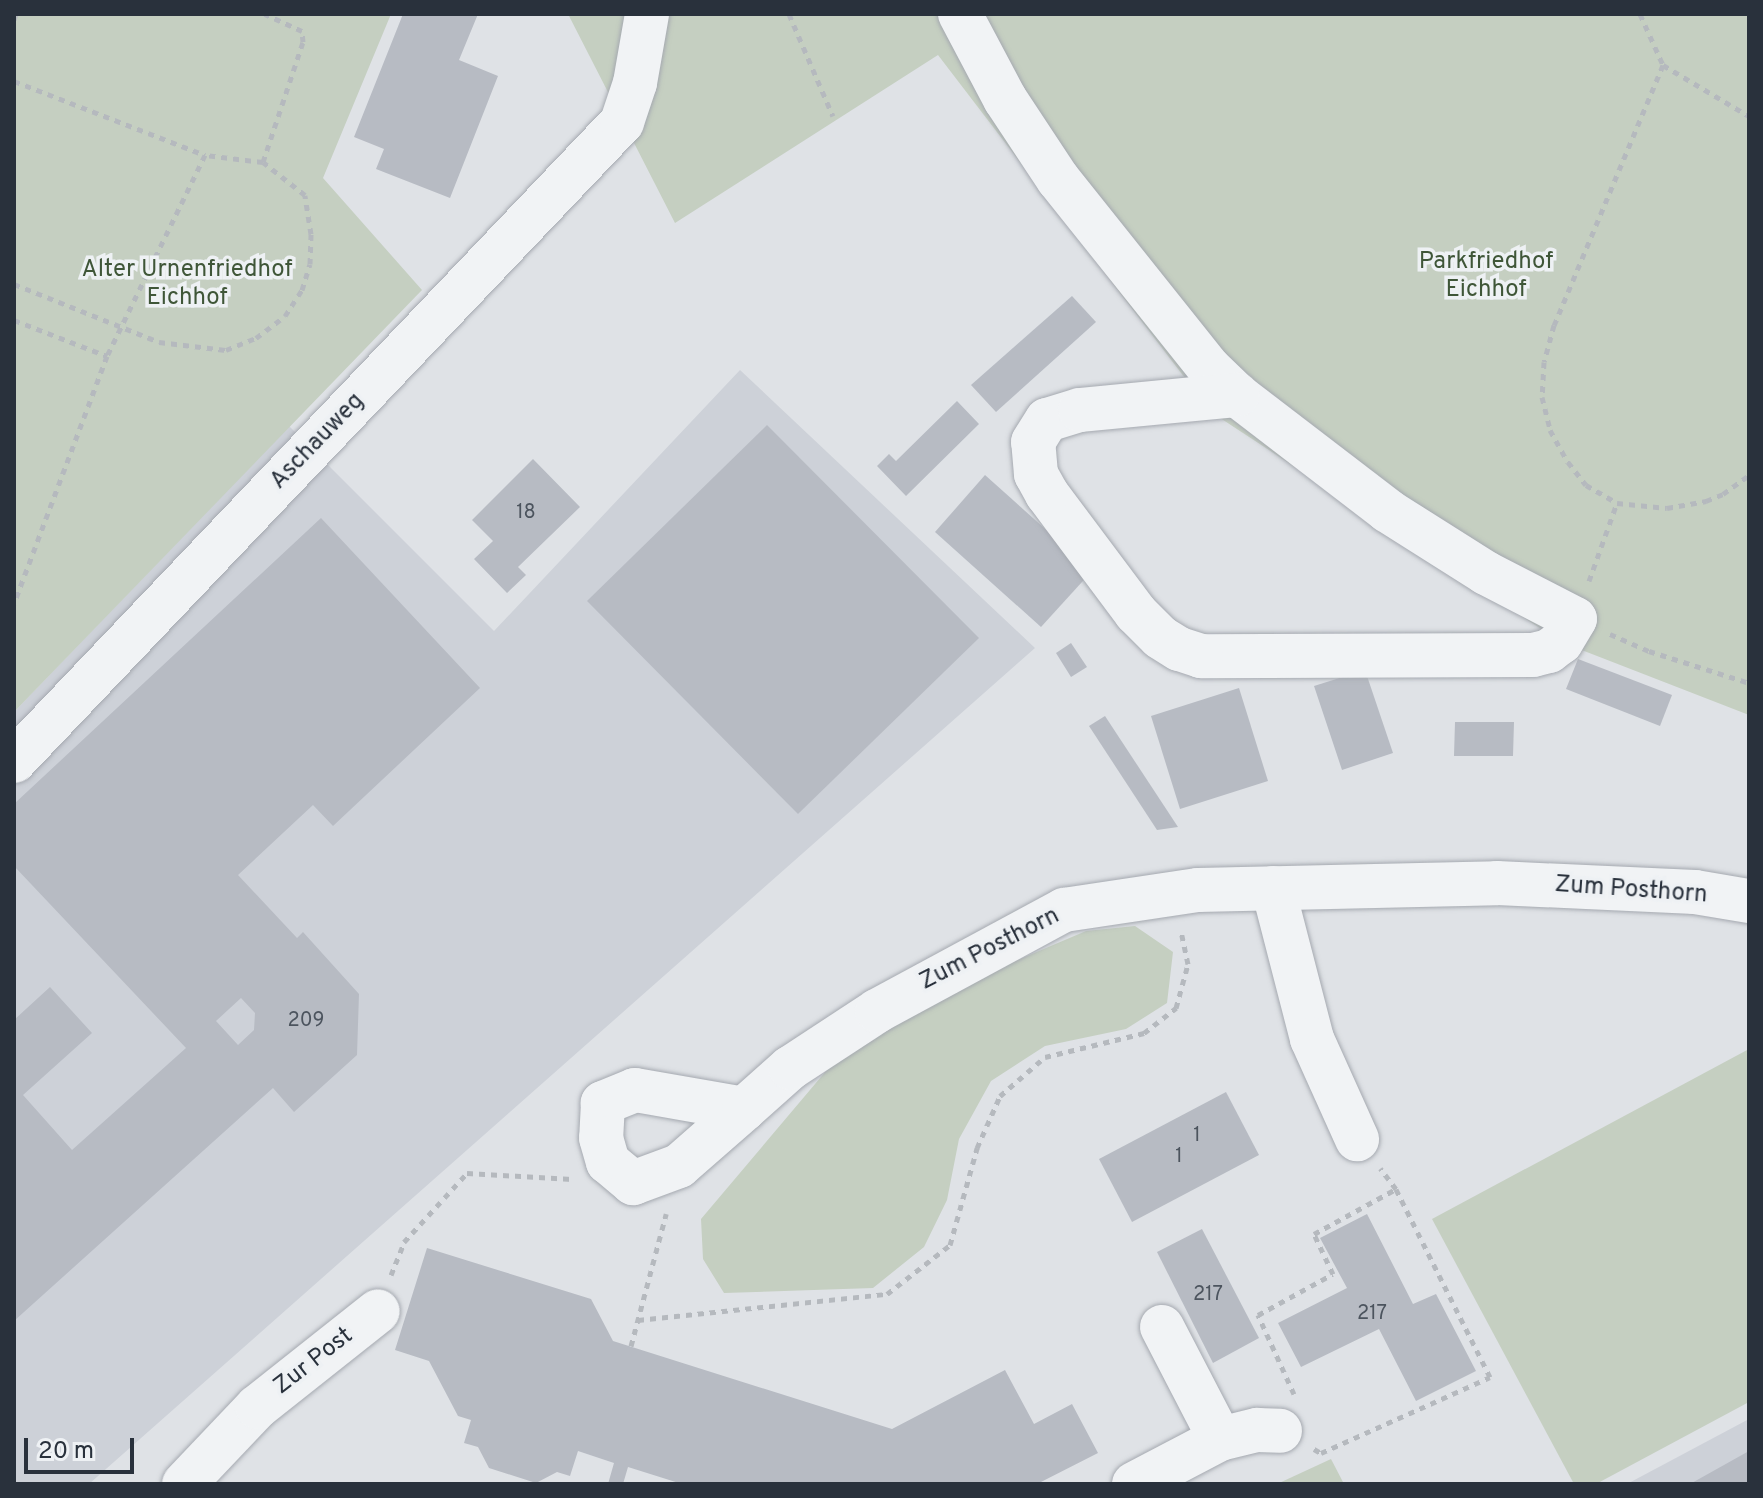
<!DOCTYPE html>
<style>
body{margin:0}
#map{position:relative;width:1763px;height:1498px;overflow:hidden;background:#dfe2e6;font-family:Overpass,sans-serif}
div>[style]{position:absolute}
.built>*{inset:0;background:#cdd1d8}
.green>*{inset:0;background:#c5cfc1}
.building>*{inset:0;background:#b7bbc3}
.path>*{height:5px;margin-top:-2.5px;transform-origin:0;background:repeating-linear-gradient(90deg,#b5b9be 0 6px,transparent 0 12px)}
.roads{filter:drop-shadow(0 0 2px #a5a9b0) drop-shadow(0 0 2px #a5a9b0)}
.minor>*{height:44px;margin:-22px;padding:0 22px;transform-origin:22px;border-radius:22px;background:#f1f3f5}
span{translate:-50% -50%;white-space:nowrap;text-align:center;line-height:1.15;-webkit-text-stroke:7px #eef1f4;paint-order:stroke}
.number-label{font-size:20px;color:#4c545e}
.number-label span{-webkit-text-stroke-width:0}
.park-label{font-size:24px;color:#3f5638}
.street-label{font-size:24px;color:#29313c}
.frame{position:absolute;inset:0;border:16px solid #29313c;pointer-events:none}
.scale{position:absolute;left:24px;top:1438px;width:110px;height:36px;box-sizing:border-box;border:4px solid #29313c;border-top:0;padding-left:10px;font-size:24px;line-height:28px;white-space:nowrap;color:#29313c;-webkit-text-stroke:6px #eef1f4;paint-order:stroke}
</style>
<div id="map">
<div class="built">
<i style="clip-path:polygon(740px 370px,1035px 648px,89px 1484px,14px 1484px,14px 712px,289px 426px,494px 631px)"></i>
<i style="clip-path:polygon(1749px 1419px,1749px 1484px,1627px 1484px)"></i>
</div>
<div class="green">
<i style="clip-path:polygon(14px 14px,391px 14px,323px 178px,422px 290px,14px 712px)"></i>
<i style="clip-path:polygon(568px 14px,1749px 14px,1749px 715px,1561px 642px,1211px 412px,938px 55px,675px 223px)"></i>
<i style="clip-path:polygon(1135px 926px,1173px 952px,1167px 1003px,1126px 1029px,1045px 1046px,991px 1081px,959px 1139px,947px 1200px,924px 1247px,873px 1288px,724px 1293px,703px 1259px,701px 1219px,837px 1058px,943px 992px,1086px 931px)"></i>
<i style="clip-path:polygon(1749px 1049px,1749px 1402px,1596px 1484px,1574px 1484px,1432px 1219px)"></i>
<i style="clip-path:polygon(1331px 1459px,1344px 1484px,1277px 1484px)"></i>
</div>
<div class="building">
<i style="clip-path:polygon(403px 14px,478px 14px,459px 60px,498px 76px,450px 198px,376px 169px,384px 149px,354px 137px)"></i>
<i style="clip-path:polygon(1072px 296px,1096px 322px,996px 412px,971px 385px)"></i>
<i style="clip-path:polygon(957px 401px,979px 424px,906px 496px,877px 466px,889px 454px,896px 461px)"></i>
<i style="clip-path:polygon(767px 425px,979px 638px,798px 814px,587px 601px)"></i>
<i style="clip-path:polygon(533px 459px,580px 507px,518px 567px,526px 575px,507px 593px,474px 559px,493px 541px,472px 520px)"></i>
<i style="clip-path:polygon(985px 475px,1092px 571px,1041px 627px,935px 532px)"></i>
<i style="clip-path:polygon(evenodd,321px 518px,480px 688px,333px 826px,313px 805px,238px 875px,297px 938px,303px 932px,359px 994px,357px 1055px,294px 1112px,273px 1088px,14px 1321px,14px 1020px,50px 987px,92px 1033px,23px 1095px,72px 1150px,186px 1048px,14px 866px,14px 804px,321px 518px,241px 998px,255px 1013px,254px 1030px,238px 1045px,216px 1021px,241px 998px)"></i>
<i style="clip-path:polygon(1071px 643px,1087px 667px,1071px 677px,1056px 653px)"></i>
<i style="clip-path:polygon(1578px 659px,1672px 695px,1660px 726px,1566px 689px)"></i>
<i style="clip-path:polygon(1365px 670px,1393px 753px,1342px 770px,1314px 686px)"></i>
<i style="clip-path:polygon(1239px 688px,1268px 781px,1180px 809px,1151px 716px)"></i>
<i style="clip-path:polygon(1105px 716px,1178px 827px,1157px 830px,1089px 726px)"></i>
<i style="clip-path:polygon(1455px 722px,1514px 722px,1513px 756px,1454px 756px)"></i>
<i style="clip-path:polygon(1226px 1092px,1259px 1155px,1132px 1222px,1099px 1159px)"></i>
<i style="clip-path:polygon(1367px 1214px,1413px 1304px,1436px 1294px,1476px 1371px,1416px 1401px,1379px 1329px,1301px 1367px,1278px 1323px,1347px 1288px,1320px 1238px)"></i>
<i style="clip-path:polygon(1202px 1229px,1259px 1338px,1213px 1363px,1157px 1252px)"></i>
<i style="clip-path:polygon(427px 1248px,591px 1299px,613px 1341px,892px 1429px,1005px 1370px,1034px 1424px,1072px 1404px,1098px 1453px,1037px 1484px,682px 1484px,628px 1467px,623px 1484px,608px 1484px,614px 1463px,578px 1451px,570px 1476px,557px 1472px,536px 1483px,489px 1468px,478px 1447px,464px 1443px,471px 1420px,458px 1416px,429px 1361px,395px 1350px)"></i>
<i style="clip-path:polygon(1749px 1451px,1749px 1484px,1690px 1484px)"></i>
</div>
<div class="path">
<i style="left:789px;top:14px;width:111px;rotate:66.7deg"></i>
<i style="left:1640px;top:14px;width:56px;rotate:65.7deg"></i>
<i style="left:1663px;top:65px;width:282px;rotate:112.7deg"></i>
<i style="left:1554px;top:325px;width:38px;rotate:105deg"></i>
<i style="left:1544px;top:362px;width:35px;rotate:93deg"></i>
<i style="left:1542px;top:397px;width:34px;rotate:76deg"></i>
<i style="left:1550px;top:430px;width:37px;rotate:61deg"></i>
<i style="left:1568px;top:462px;width:29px;rotate:52deg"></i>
<i style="left:1586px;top:485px;width:36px;rotate:30deg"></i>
<i style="left:1617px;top:503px;width:50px;rotate:5.7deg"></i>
<i style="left:1667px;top:508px;width:40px;rotate:-10deg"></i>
<i style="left:1706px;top:501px;width:18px;rotate:-22deg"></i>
<i style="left:1723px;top:494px;width:32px;rotate:-36deg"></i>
<i style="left:14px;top:20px;width:6px;rotate:-72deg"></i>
<i style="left:1663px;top:65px;width:100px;rotate:30.7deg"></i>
<i style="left:14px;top:81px;width:205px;rotate:21.2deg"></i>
<i style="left:205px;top:155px;width:224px;rotate:116deg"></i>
<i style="left:107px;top:356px;width:265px;rotate:110.6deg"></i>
<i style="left:263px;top:162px;width:126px;rotate:-71.6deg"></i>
<i style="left:303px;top:42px;width:11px;rotate:-95deg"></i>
<i style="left:302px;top:31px;width:41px;rotate:-155.3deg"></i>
<i style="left:14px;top:284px;width:156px;rotate:21.8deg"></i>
<i style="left:159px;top:342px;width:67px;rotate:6.8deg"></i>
<i style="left:226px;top:350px;width:32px;rotate:-22deg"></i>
<i style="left:256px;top:338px;width:36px;rotate:-37deg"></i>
<i style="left:285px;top:316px;width:31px;rotate:-57deg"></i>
<i style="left:302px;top:290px;width:27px;rotate:-73deg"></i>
<i style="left:310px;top:264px;width:30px;rotate:-88deg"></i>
<i style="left:311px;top:234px;width:39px;rotate:-99deg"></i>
<i style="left:305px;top:195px;width:53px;rotate:-141.8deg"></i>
<i style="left:263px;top:162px;width:58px;rotate:-173.1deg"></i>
<i style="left:14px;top:320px;width:100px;rotate:21.2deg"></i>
<i style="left:1589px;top:581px;width:83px;rotate:-70.3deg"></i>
<i style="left:1610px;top:634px;width:43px;rotate:23.6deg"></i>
<i style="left:1649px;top:651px;width:105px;rotate:17.7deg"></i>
<i style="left:391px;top:1275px;width:35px;rotate:-68deg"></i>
<i style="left:404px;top:1242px;width:93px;rotate:-47.6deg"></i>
<i style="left:467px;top:1173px;width:105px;rotate:3.3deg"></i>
<i style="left:638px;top:1320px;width:250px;rotate:-6deg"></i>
<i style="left:887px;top:1294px;width:80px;rotate:-37.9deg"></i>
<i style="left:950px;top:1245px;width:101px;rotate:-74.4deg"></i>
<i style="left:977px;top:1148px;width:57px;rotate:-66.1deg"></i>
<i style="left:1000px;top:1096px;width:60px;rotate:-40.9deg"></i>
<i style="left:1045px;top:1057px;width:102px;rotate:-13.6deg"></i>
<i style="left:1144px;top:1033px;width:41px;rotate:-38deg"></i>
<i style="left:1176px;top:1008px;width:46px;rotate:-74.7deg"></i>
<i style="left:1188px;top:964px;width:33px;rotate:-102deg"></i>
<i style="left:631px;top:1346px;width:137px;rotate:-75.1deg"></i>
<i style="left:1294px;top:1394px;width:87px;rotate:-114.5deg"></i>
<i style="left:1258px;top:1315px;width:85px;rotate:-28.7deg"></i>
<i style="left:1333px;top:1274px;width:44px;rotate:-115.4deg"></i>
<i style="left:1314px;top:1234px;width:94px;rotate:-28.8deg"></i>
<i style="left:1314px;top:1449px;width:8px;rotate:30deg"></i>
<i style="left:1321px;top:1453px;width:185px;rotate:-24.2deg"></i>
<i style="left:1490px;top:1377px;width:210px;rotate:-116.6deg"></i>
<i style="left:1396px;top:1189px;width:26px;rotate:-127deg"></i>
</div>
<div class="roads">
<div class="minor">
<i style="left:960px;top:14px;width:96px;rotate:62.1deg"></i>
<i style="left:1005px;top:99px;width:96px;rotate:56.5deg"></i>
<i style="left:1058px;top:179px;width:242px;rotate:51.4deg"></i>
<i style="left:1209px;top:368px;width:39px;rotate:44deg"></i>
<i style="left:1237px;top:395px;width:190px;rotate:37.5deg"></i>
<i style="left:1388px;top:511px;width:116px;rotate:32.3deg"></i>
<i style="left:1486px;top:573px;width:100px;rotate:27.3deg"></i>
<i style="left:1575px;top:619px;width:27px;rotate:121deg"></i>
<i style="left:1561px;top:642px;width:15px;rotate:143deg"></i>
<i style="left:1549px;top:651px;width:16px;rotate:166deg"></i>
<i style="left:1533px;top:655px;width:332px;rotate:179.8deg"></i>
<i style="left:1201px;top:656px;width:23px;rotate:-162deg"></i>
<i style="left:1179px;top:649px;width:22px;rotate:-148deg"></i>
<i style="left:1160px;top:637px;width:34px;rotate:-135deg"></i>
<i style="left:1136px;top:613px;width:149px;rotate:-126.8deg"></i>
<i style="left:1047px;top:494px;width:23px;rotate:-119deg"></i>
<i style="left:1036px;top:474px;width:32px;rotate:-95deg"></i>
<i style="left:1033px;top:442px;width:26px;rotate:-58deg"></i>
<i style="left:1047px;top:420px;width:34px;rotate:-17deg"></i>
<i style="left:1080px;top:410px;width:158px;rotate:-5.5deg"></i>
<i style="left:14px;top:761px;width:882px;rotate:-46.42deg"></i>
<i style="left:622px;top:122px;width:41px;rotate:-71.6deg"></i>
<i style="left:635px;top:83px;width:70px;rotate:-80.1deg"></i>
<i style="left:1273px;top:888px;width:156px;rotate:75.5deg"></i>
<i style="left:1312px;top:1039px;width:110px;rotate:65.8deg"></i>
<i style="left:744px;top:1109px;width:111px;rotate:-170.1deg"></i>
<i style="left:635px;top:1090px;width:35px;rotate:158deg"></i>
<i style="left:603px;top:1103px;width:35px;rotate:93deg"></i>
<i style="left:601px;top:1138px;width:25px;rotate:74deg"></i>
<i style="left:608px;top:1162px;width:33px;rotate:40deg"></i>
<i style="left:633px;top:1183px;width:49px;rotate:-20.3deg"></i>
<i style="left:679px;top:1166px;width:86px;rotate:-41.2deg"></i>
<i style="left:744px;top:1109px;width:62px;rotate:-41.7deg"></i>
<i style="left:790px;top:1068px;width:104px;rotate:-33.2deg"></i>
<i style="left:877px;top:1011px;width:213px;rotate:-28.4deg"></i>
<i style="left:1064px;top:910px;width:135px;rotate:-8.5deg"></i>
<i style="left:1198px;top:890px;width:299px;rotate:-1.3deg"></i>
<i style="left:1497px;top:883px;width:198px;rotate:2.6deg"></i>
<i style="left:1695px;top:892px;width:55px;rotate:9.5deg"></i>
<i style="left:1162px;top:1327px;width:126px;rotate:62.6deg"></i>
<i style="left:184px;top:1484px;width:106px;rotate:-46.5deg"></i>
<i style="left:257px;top:1407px;width:154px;rotate:-38.4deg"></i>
<i style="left:1134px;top:1484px;width:97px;rotate:-27.6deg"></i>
<i style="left:1220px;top:1439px;width:38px;rotate:-14deg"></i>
<i style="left:1257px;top:1430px;width:23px;rotate:2deg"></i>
</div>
</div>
<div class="number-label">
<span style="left:526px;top:513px">18</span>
<span style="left:306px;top:1021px">209</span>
<span style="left:1197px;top:1136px">1</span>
<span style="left:1179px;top:1157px">1</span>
<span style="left:1208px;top:1295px">217</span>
<span style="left:1372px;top:1314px">217</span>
</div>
<div class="park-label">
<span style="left:1486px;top:277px">Parkfriedhof<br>Eichhof</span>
<span style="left:187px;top:285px">Alter Urnenfriedhof<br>Eichhof</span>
</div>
<div class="street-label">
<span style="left:318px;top:442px;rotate:-46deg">Aschauweg</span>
<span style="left:1631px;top:891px;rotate:4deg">Zum Posthorn</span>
<span style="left:990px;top:950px;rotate:-27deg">Zum Posthorn</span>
<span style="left:314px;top:1362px;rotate:-38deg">Zur Post</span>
</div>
<div class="frame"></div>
<div class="scale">20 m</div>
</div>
